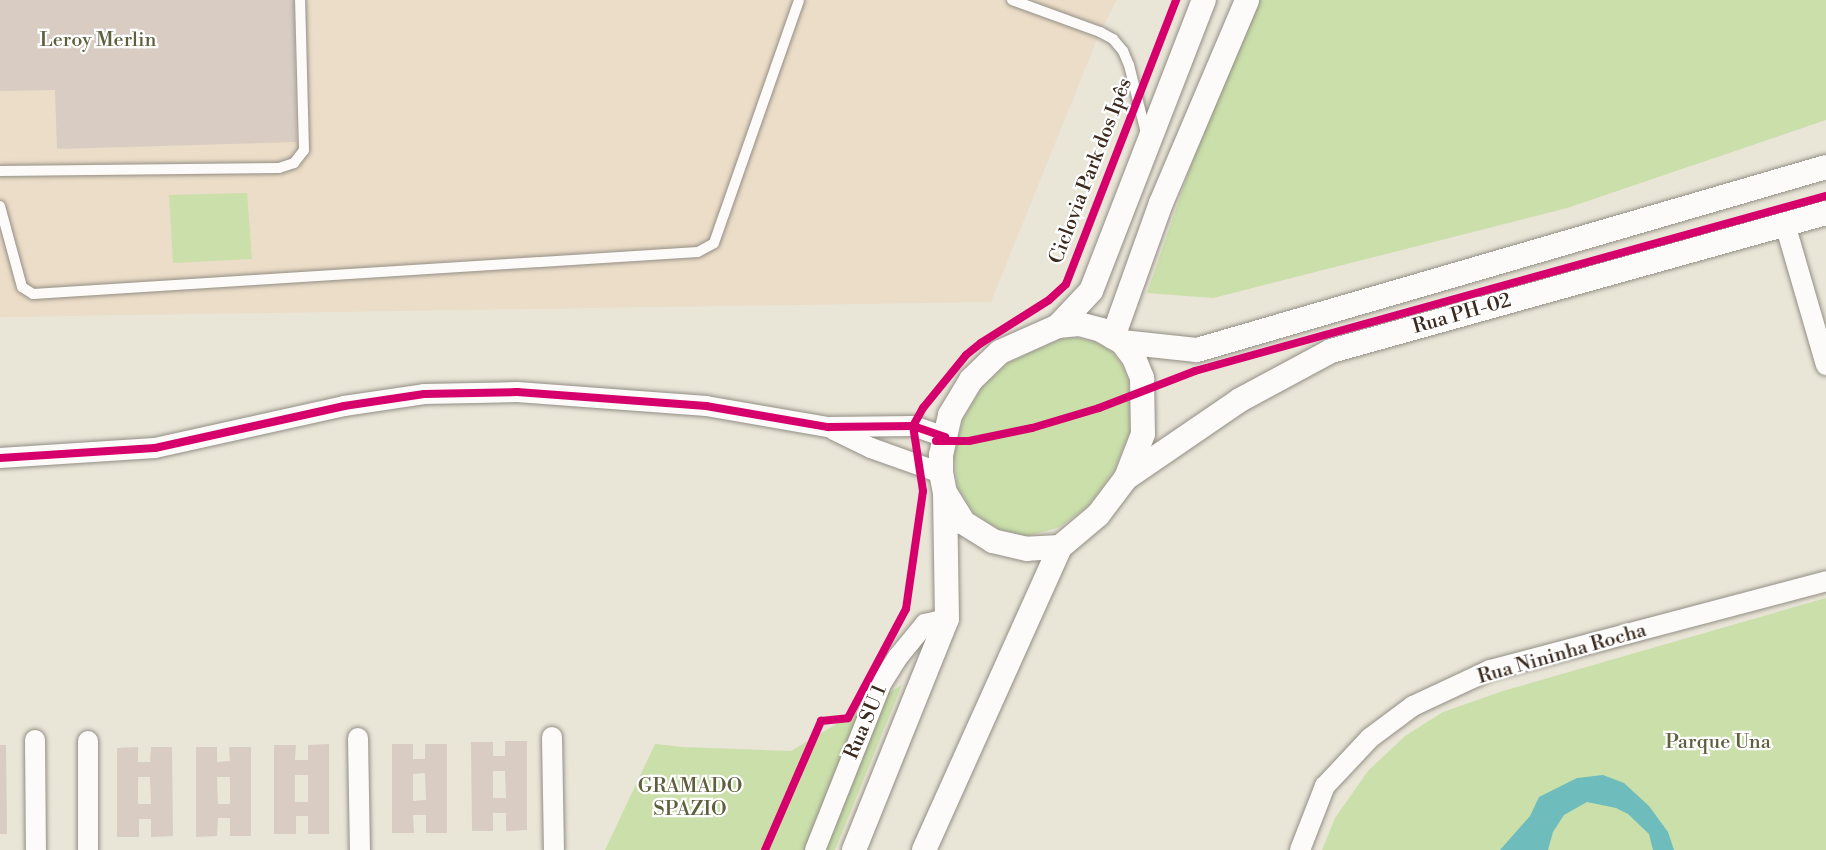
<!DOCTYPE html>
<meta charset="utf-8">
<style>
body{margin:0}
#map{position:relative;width:1826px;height:850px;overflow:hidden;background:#e9e5d7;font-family:"Libre Bodoni",serif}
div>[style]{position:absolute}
.built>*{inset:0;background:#ecddc8}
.green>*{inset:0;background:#cadfaa}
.water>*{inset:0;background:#6ebcbc}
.building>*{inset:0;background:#d8ccc3}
.roads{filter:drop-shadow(0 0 2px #938e85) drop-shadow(0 0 2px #938e85)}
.service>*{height:10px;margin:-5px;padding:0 5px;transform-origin:5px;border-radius:5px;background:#fcfbf9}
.minor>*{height:20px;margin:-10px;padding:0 10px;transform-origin:10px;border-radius:10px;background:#fcfbf9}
.tertiary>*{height:24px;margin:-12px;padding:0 12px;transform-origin:12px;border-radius:12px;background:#fcfbf9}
.cycleway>*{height:8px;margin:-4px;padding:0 4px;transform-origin:4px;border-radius:4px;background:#d6006c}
span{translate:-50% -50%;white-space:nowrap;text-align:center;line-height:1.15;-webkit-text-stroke:4.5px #fff;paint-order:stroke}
.park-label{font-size:20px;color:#5e5f3d}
.street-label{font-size:20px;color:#3b2a1e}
</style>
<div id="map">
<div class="built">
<i style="clip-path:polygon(0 0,1117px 0,1100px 32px,991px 302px,0 317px)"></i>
</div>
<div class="green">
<i style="clip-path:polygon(1248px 0,1826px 0,1826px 120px,1567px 208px,1213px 298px,1147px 293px)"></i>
<i style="clip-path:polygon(247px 193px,252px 259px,173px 263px,169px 195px)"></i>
<i style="clip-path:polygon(1078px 338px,1096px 342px,1111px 351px,1122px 365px,1129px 382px,1130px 432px,1114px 471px,1088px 506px,1060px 527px,1028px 536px,998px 529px,974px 513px,958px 488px,954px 455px,963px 420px,981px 388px,1008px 363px,1060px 339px)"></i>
<i style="clip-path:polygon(1826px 598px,1826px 850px,1322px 850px,1335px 818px,1368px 771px,1405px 736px,1443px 712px,1503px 691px)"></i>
<i style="clip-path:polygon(902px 685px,835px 850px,605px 850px,655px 744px,682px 747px,791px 751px)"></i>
</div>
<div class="water">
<i style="clip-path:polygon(1603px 775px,1624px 783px,1649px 806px,1668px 832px,1674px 850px,1653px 850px,1649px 834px,1628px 814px,1616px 808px,1587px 802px,1564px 815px,1553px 832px,1548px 850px,1500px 850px,1530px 816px,1539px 797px,1577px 778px)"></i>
</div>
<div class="building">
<i style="clip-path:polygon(0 0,294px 0,296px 142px,57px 149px,55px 90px,0 91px)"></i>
<i style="clip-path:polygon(evenodd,505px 741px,527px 741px,527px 830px,506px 831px,506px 813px,493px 813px,493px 831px,472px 831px,471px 742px,493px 742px,493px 756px,505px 756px,505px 741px,493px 771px,505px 771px,506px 798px,493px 798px,493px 771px)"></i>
<i style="clip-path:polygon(evenodd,329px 744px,329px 834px,308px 834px,308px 816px,296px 816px,296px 834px,274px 834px,274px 745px,296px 745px,295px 760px,308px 760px,308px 745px,329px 744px,295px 775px,308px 775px,308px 802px,295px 802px,295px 775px)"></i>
<i style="clip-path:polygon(evenodd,392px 744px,413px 744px,413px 759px,425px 759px,425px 744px,447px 744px,447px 833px,426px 833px,426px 815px,413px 815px,414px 833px,392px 833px,392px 744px,425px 773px,426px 800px,413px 801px,413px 774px,425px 773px)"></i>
<i style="clip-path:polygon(0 745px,6px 745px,7px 834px,0 834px)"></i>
<i style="clip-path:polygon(evenodd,138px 747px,138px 762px,150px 762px,151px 747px,172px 747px,173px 836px,151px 837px,151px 819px,139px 819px,139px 837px,117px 837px,117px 748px,138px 747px,138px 777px,150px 777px,151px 804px,138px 804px,138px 777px)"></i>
<i style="clip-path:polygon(evenodd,196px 747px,217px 747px,217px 762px,230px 761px,229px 747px,251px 747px,251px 836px,230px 836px,230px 818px,218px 818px,217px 836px,196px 837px,196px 747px,217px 777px,230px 777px,230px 804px,218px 804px,217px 777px)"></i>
</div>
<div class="roads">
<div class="service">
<i style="left:1012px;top:0;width:94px;rotate:20deg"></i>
<i style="left:1100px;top:32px;width:15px;rotate:28deg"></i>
<i style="left:1113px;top:39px;width:16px;rotate:50deg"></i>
<i style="left:1123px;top:51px;width:15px;rotate:67deg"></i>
<i style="left:1129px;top:65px;width:74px;rotate:76deg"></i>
<i style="left:0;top:171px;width:279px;rotate:-0.6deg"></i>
<i style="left:279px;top:168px;width:16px;rotate:-18deg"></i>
<i style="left:294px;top:163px;width:16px;rotate:-52deg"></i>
<i style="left:304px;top:150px;width:150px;rotate:-91.5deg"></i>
<i style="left:0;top:206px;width:84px;rotate:74.8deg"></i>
<i style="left:22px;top:287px;width:13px;rotate:32deg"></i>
<i style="left:33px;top:294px;width:666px;rotate:-3.61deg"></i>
<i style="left:698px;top:252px;width:18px;rotate:-29deg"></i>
<i style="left:714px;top:243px;width:257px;rotate:-70.7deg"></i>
</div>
<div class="minor">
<i style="left:1785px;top:224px;width:147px;rotate:73.8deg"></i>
<i style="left:834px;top:430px;width:41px;rotate:25.9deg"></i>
<i style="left:871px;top:448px;width:74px;rotate:19.7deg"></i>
<i style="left:0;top:458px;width:155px;rotate:-3.7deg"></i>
<i style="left:155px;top:448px;width:194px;rotate:-12.5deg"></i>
<i style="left:344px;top:406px;width:81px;rotate:-8.5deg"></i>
<i style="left:424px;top:394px;width:93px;rotate:-1.2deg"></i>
<i style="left:517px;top:392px;width:190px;rotate:4.2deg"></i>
<i style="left:706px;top:406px;width:124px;rotate:9.8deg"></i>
<i style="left:828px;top:427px;width:85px;rotate:-0.7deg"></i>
<i style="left:913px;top:426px;width:34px;rotate:19deg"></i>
<i style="left:552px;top:737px;width:113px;rotate:89deg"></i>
<i style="left:358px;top:738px;width:112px;rotate:89deg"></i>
<i style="left:35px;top:740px;width:110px;rotate:89.5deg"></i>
<i style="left:88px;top:741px;width:109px;rotate:90deg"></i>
<i style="left:815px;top:850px;width:179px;rotate:-68.3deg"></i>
<i style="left:881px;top:684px;width:32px;rotate:-58deg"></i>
<i style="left:898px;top:657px;width:43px;rotate:-50.7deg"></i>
<i style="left:925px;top:624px;width:23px;rotate:-13deg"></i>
<i style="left:1300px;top:850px;width:69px;rotate:-68.7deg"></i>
<i style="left:1325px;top:786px;width:66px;rotate:-46.8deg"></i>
<i style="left:1370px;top:738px;width:54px;rotate:-36.7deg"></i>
<i style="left:1413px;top:706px;width:85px;rotate:-25.1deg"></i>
<i style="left:1490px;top:670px;width:348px;rotate:-14.8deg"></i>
</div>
<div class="tertiary">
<i style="left:1079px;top:324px;width:23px;rotate:15deg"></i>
<i style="left:1101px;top:330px;width:24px;rotate:30deg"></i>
<i style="left:1122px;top:342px;width:20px;rotate:53deg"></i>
<i style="left:1134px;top:358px;width:22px;rotate:68deg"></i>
<i style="left:1142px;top:378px;width:56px;rotate:89deg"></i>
<i style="left:1143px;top:434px;width:47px;rotate:111.1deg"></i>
<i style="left:1126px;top:478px;width:46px;rotate:127.1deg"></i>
<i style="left:1098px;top:515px;width:50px;rotate:139.9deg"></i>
<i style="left:1060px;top:547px;width:33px;rotate:177deg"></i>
<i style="left:1027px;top:549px;width:35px;rotate:-167deg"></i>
<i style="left:993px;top:541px;width:34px;rotate:-148deg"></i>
<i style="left:964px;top:523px;width:36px;rotate:-122deg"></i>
<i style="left:945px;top:493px;width:20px;rotate:-101deg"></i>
<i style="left:941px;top:473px;width:18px;rotate:-90deg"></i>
<i style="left:941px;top:455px;width:41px;rotate:-77.3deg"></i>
<i style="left:950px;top:415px;width:41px;rotate:-59deg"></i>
<i style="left:971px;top:380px;width:40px;rotate:-44deg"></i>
<i style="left:1000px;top:352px;width:64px;rotate:-24.1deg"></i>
<i style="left:1058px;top:326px;width:21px;rotate:-5deg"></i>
<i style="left:1058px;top:326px;width:48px;rotate:-46.7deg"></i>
<i style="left:1091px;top:291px;width:312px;rotate:-68.8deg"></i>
<i style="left:1113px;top:337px;width:142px;rotate:-70.3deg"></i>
<i style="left:1161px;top:203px;width:220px;rotate:-67deg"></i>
<i style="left:1122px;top:342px;width:75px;rotate:6.1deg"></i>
<i style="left:1197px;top:350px;width:655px;rotate:-16.22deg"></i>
<i style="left:1126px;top:478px;width:138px;rotate:-34.4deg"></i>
<i style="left:1240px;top:400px;width:103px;rotate:-28.3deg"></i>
<i style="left:1331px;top:351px;width:514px;rotate:-15.58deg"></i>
<i style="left:854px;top:850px;width:249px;rotate:-68.1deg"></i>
<i style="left:947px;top:619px;width:126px;rotate:-90.9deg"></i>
<i style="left:924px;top:850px;width:332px;rotate:-65.8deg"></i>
</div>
</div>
<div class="cycleway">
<i style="left:936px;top:441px;width:33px"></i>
<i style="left:969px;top:441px;width:64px;rotate:-11.7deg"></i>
<i style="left:1032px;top:428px;width:70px;rotate:-16.6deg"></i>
<i style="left:1099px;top:408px;width:103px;rotate:-21.1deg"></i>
<i style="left:1195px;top:371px;width:655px;rotate:-15.5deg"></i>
<i style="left:0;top:458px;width:155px;rotate:-3.7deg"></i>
<i style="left:155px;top:448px;width:194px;rotate:-12.5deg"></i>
<i style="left:344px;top:406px;width:81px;rotate:-8.5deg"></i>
<i style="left:424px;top:394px;width:93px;rotate:-1.2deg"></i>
<i style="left:517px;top:392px;width:190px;rotate:4.2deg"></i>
<i style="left:706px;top:406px;width:124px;rotate:9.8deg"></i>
<i style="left:828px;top:427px;width:85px;rotate:-0.7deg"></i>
<i style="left:913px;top:426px;width:34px;rotate:19deg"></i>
<i style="left:765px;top:850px;width:141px;rotate:-66.5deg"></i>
<i style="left:821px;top:721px;width:27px;rotate:-6deg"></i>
<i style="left:848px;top:718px;width:123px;rotate:-62deg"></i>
<i style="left:906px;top:609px;width:119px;rotate:-81.8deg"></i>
<i style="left:923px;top:491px;width:66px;rotate:-98.7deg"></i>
<i style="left:913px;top:426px;width:21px;rotate:-61deg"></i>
<i style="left:923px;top:408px;width:68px;rotate:-50.9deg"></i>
<i style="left:966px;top:355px;width:19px;rotate:-39deg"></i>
<i style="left:981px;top:343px;width:80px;rotate:-32.3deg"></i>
<i style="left:1049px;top:300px;width:23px;rotate:-43deg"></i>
<i style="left:1066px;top:284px;width:305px;rotate:-68.8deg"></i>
</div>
<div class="park-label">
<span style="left:98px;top:40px">Leroy Merlin</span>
<span style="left:1718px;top:742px">Parque Una</span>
<span style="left:690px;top:798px">GRAMADO<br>SPAZIO</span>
</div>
<div class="street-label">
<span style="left:1091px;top:171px;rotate:-69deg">Ciclovia Park dos Ipês</span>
<span style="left:1462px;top:314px;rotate:-16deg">Rua PH-02</span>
<span style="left:1562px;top:654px;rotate:-16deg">Rua Nininha Rocha</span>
<span style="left:866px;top:722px;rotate:-67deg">Rua SU 1</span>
</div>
</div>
